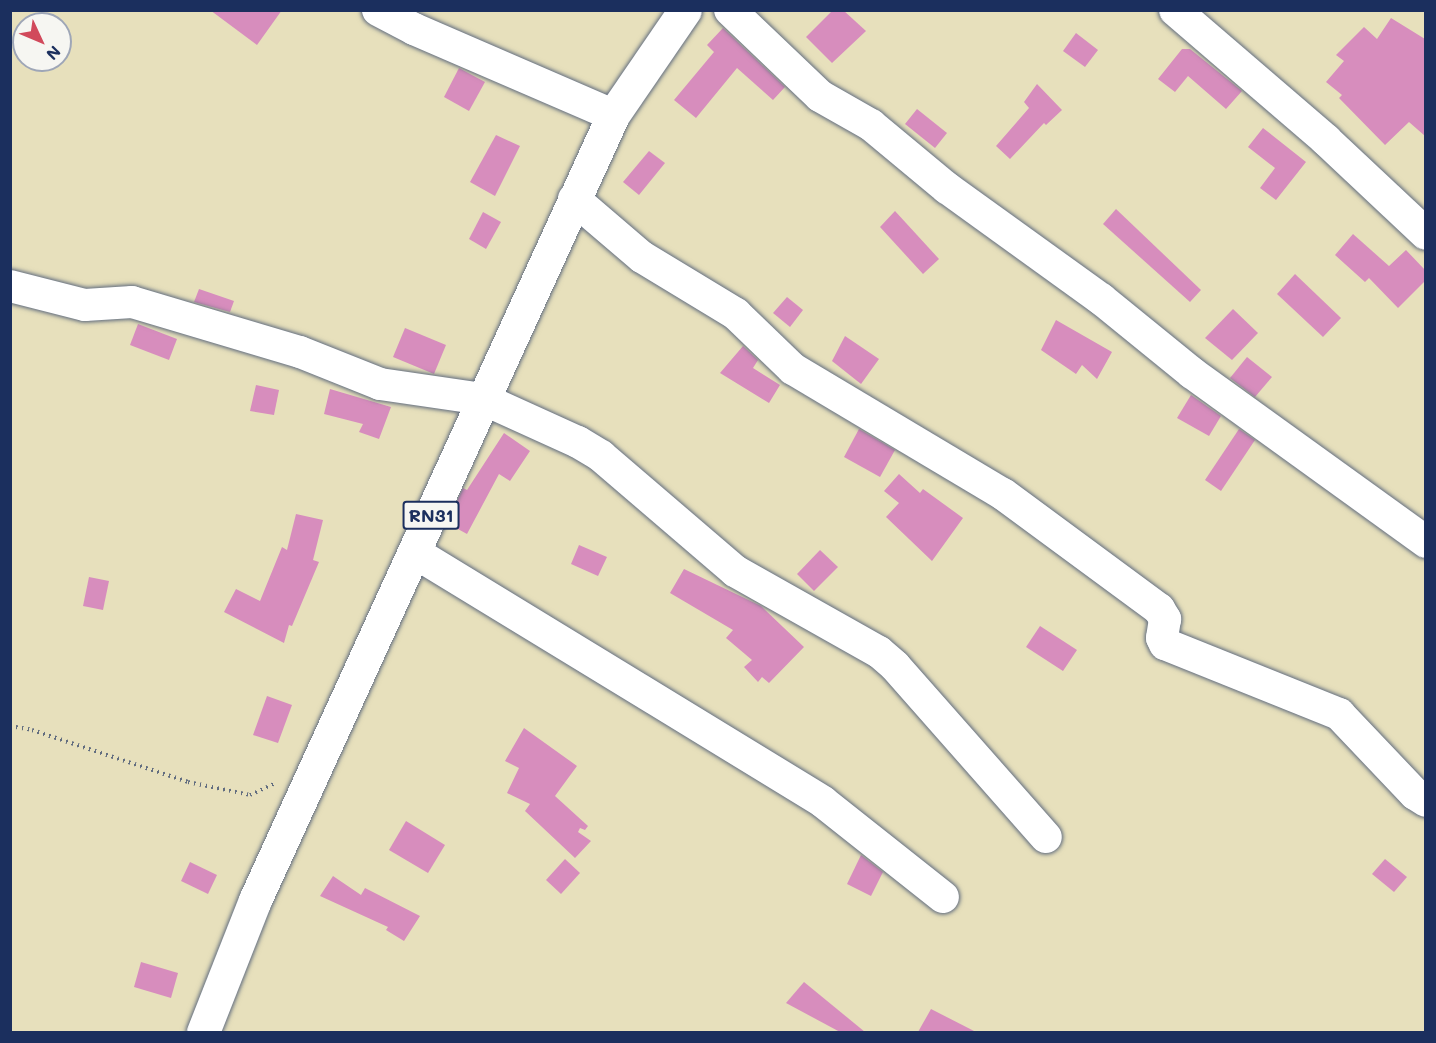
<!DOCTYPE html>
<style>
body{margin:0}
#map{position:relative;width:1436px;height:1043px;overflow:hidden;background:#e7e0bc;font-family:Mali,sans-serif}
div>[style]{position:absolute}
.building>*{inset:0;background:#d78dbd}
.path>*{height:4px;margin-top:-2px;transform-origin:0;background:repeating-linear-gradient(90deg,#626d7f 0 1.5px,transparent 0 6px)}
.roads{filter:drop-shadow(0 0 2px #626d7f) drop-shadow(0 0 2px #626d7f)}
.minor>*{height:32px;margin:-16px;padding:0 16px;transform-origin:16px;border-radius:16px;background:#fff}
.primary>*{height:33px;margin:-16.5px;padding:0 16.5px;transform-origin:16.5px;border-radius:16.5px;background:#fff}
span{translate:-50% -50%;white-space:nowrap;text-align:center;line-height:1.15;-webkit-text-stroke:4.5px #f6f6f2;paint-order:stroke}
.shield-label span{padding:2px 4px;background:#f6f6f2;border:2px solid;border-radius:4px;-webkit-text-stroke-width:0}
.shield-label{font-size:18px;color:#1b2f5e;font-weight:700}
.frame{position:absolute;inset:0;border:12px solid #1b2f5e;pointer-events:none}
.north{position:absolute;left:12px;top:12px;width:60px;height:60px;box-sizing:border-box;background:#f6f6f2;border:2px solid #9ea6b7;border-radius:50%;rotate:134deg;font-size:16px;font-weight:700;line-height:24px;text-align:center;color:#1b2f5e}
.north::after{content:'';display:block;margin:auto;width:21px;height:27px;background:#d1495b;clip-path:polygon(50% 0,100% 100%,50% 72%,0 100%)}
</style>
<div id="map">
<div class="building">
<i style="clip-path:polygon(210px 10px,282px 10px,257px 45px)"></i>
<i style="clip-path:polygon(833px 10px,843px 10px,866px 31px,832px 63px,806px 37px)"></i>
<i style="clip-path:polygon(1391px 18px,1425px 39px,1425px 136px,1409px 122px,1385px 145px,1339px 98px,1342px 95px,1326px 82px,1344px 61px,1336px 55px,1364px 27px,1377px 39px)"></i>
<i style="clip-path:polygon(723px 28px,785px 87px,773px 100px,737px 68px,696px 118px,674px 100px,714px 52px,707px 45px)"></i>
<i style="clip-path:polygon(1076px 33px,1098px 50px,1085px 67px,1063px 51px)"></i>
<i style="clip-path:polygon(1182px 49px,1190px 49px,1242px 91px,1226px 109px,1188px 76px,1175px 92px,1158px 79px)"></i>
<i style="clip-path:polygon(459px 68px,485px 82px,469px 111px,444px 97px)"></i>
<i style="clip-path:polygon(1037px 84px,1062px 110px,1046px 125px,1044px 123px,1010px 159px,996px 146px,1029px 108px,1024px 102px)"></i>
<i style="clip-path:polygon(917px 109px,947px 133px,935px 148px,905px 124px)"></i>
<i style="clip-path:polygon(1263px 128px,1306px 162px,1276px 200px,1260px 188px,1275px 168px,1248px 147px)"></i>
<i style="clip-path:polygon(496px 135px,520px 146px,495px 196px,470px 182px)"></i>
<i style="clip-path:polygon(649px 151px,665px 163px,639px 195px,623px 182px)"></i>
<i style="clip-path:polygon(1116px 209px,1201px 290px,1190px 302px,1103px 224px)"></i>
<i style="clip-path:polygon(895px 211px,939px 259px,923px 274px,880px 227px)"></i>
<i style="clip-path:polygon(483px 212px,501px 222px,486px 249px,469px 239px)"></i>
<i style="clip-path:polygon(1353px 234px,1389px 266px,1406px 250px,1425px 270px,1425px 281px,1398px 308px,1369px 278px,1365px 282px,1335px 255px)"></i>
<i style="clip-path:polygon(1295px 274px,1341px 318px,1323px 337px,1277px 294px)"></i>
<i style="clip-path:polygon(199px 289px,234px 301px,230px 312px,194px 302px)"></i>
<i style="clip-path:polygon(787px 297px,803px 310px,790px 327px,773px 313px)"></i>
<i style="clip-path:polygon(1233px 309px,1258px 333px,1232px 360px,1205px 338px)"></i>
<i style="clip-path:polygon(1056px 320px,1112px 352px,1097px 379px,1082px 365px,1076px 374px,1041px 350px)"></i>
<i style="clip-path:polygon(138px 324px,177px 339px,169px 360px,130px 345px)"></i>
<i style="clip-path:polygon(405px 328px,446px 345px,434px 374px,393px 357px)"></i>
<i style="clip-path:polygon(845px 336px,879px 359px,861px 384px,832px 361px)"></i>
<i style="clip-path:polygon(743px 346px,758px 360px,753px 368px,780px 385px,769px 403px,720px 373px)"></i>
<i style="clip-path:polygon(1247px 357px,1272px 377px,1255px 397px,1230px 378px)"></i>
<i style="clip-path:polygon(256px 385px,279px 390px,274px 415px,250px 411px)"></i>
<i style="clip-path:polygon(330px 389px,391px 407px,379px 439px,359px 432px,363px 424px,324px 414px)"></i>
<i style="clip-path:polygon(1191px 395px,1221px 416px,1209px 436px,1177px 418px)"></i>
<i style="clip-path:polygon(859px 429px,895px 450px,880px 477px,844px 457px)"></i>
<i style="clip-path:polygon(1239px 429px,1255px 440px,1221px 491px,1205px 480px)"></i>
<i style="clip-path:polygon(504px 433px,530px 451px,510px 481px,499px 474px,467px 534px,447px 523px,463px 488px,467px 490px)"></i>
<i style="clip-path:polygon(899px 474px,920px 493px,923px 489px,963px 518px,932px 561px,886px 517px,899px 503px,884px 491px)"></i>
<i style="clip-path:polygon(296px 514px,323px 520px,313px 560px,319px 562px,292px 626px,289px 625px,284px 643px,224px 612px,236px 589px,260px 601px,282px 547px,287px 550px)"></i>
<i style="clip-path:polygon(579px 545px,607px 557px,598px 576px,571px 564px)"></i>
<i style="clip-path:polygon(820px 550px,838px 567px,814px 591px,797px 574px)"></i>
<i style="clip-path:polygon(684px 569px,761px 606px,804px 647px,769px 683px,762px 677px,758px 682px,744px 667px,752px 660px,726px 638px,733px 630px,670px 593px)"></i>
<i style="clip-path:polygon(89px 577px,109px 581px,103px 610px,83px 606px)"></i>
<i style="clip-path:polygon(1040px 626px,1077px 650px,1063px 671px,1026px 647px)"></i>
<i style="clip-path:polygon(267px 696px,292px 705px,278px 743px,253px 735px)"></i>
<i style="clip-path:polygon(524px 728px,577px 766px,555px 796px,588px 826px,585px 830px,580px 828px,578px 832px,591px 841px,575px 858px,525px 811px,530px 804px,507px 793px,519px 768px,505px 761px)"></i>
<i style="clip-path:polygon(406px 821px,445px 845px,428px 873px,389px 850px)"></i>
<i style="clip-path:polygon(861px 855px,883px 872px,871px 896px,847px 884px)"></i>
<i style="clip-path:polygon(565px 859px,580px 873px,561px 894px,546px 880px)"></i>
<i style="clip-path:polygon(1385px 859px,1407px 877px,1394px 892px,1372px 874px)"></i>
<i style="clip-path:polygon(190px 862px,217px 875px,208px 894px,181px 881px)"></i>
<i style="clip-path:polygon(333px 876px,361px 895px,365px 888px,420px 916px,404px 941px,386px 930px,388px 927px,320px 896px)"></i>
<i style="clip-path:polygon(141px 962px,178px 973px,171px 998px,134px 987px)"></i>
<i style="clip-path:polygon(804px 982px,865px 1032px,840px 1032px,786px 1003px)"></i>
<i style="clip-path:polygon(931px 1009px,976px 1032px,918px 1032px)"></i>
</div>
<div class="path">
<i style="left:10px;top:726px;width:22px;rotate:10deg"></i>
<i style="left:32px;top:730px;width:164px;rotate:18.4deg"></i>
<i style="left:188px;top:782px;width:63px;rotate:11.8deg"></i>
<i style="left:250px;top:795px;width:29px;rotate:-25deg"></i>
</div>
<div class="roads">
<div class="minor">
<i style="left:378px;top:10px;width:41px;rotate:27.8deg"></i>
<i style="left:414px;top:29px;width:217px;rotate:23.4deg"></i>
<i style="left:730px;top:10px;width:124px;rotate:43.7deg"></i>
<i style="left:820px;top:96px;width:59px;rotate:29.6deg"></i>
<i style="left:871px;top:125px;width:99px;rotate:39.7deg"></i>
<i style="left:947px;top:188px;width:190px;rotate:35.8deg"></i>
<i style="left:1101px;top:299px;width:117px;rotate:39.1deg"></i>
<i style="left:1192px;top:373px;width:289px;rotate:35.8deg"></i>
<i style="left:1175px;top:10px;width:199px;rotate:40.7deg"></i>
<i style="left:1326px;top:140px;width:137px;rotate:43.2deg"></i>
<i style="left:574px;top:199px;width:89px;rotate:40.5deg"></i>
<i style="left:642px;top:257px;width:110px;rotate:31.2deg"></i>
<i style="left:736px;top:314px;width:79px;rotate:44deg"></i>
<i style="left:793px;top:369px;width:244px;rotate:30.8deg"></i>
<i style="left:1003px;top:494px;width:194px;rotate:36.4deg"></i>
<i style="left:1159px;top:609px;width:12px;rotate:59deg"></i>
<i style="left:1165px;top:619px;width:19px;rotate:99deg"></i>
<i style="left:1162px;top:638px;width:7px;rotate:63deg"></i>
<i style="left:1165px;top:644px;width:188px;rotate:21.9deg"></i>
<i style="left:1339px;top:714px;width:110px;rotate:46.5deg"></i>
<i style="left:1415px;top:794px;width:13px;rotate:32deg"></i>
<i style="left:10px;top:286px;width:77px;rotate:14.2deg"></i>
<i style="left:85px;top:305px;width:47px;rotate:-3.7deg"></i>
<i style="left:132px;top:302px;width:175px;rotate:16.6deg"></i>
<i style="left:300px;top:352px;width:86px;rotate:21.8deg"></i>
<i style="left:380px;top:384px;width:104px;rotate:8.3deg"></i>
<i style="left:483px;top:399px;width:104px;rotate:24.4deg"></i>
<i style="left:578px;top:442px;width:27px;rotate:31deg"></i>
<i style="left:601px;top:456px;width:177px;rotate:40.6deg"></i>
<i style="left:735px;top:571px;width:165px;rotate:29.4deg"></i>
<i style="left:879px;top:652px;width:21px;rotate:41deg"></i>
<i style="left:895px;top:666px;width:228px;rotate:48.6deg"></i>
<i style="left:414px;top:552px;width:479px;rotate:31.4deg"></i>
<i style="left:823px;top:802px;width:153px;rotate:38.4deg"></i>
</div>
<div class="primary">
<i style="left:203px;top:1032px;width:142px;rotate:-68.5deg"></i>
<i style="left:255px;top:900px;width:863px;rotate:-65.48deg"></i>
<i style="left:613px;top:115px;width:127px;rotate:-55.6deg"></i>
</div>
</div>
<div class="shield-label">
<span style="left:431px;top:515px">RN31</span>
</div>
<div class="frame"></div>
<div class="north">N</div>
</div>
